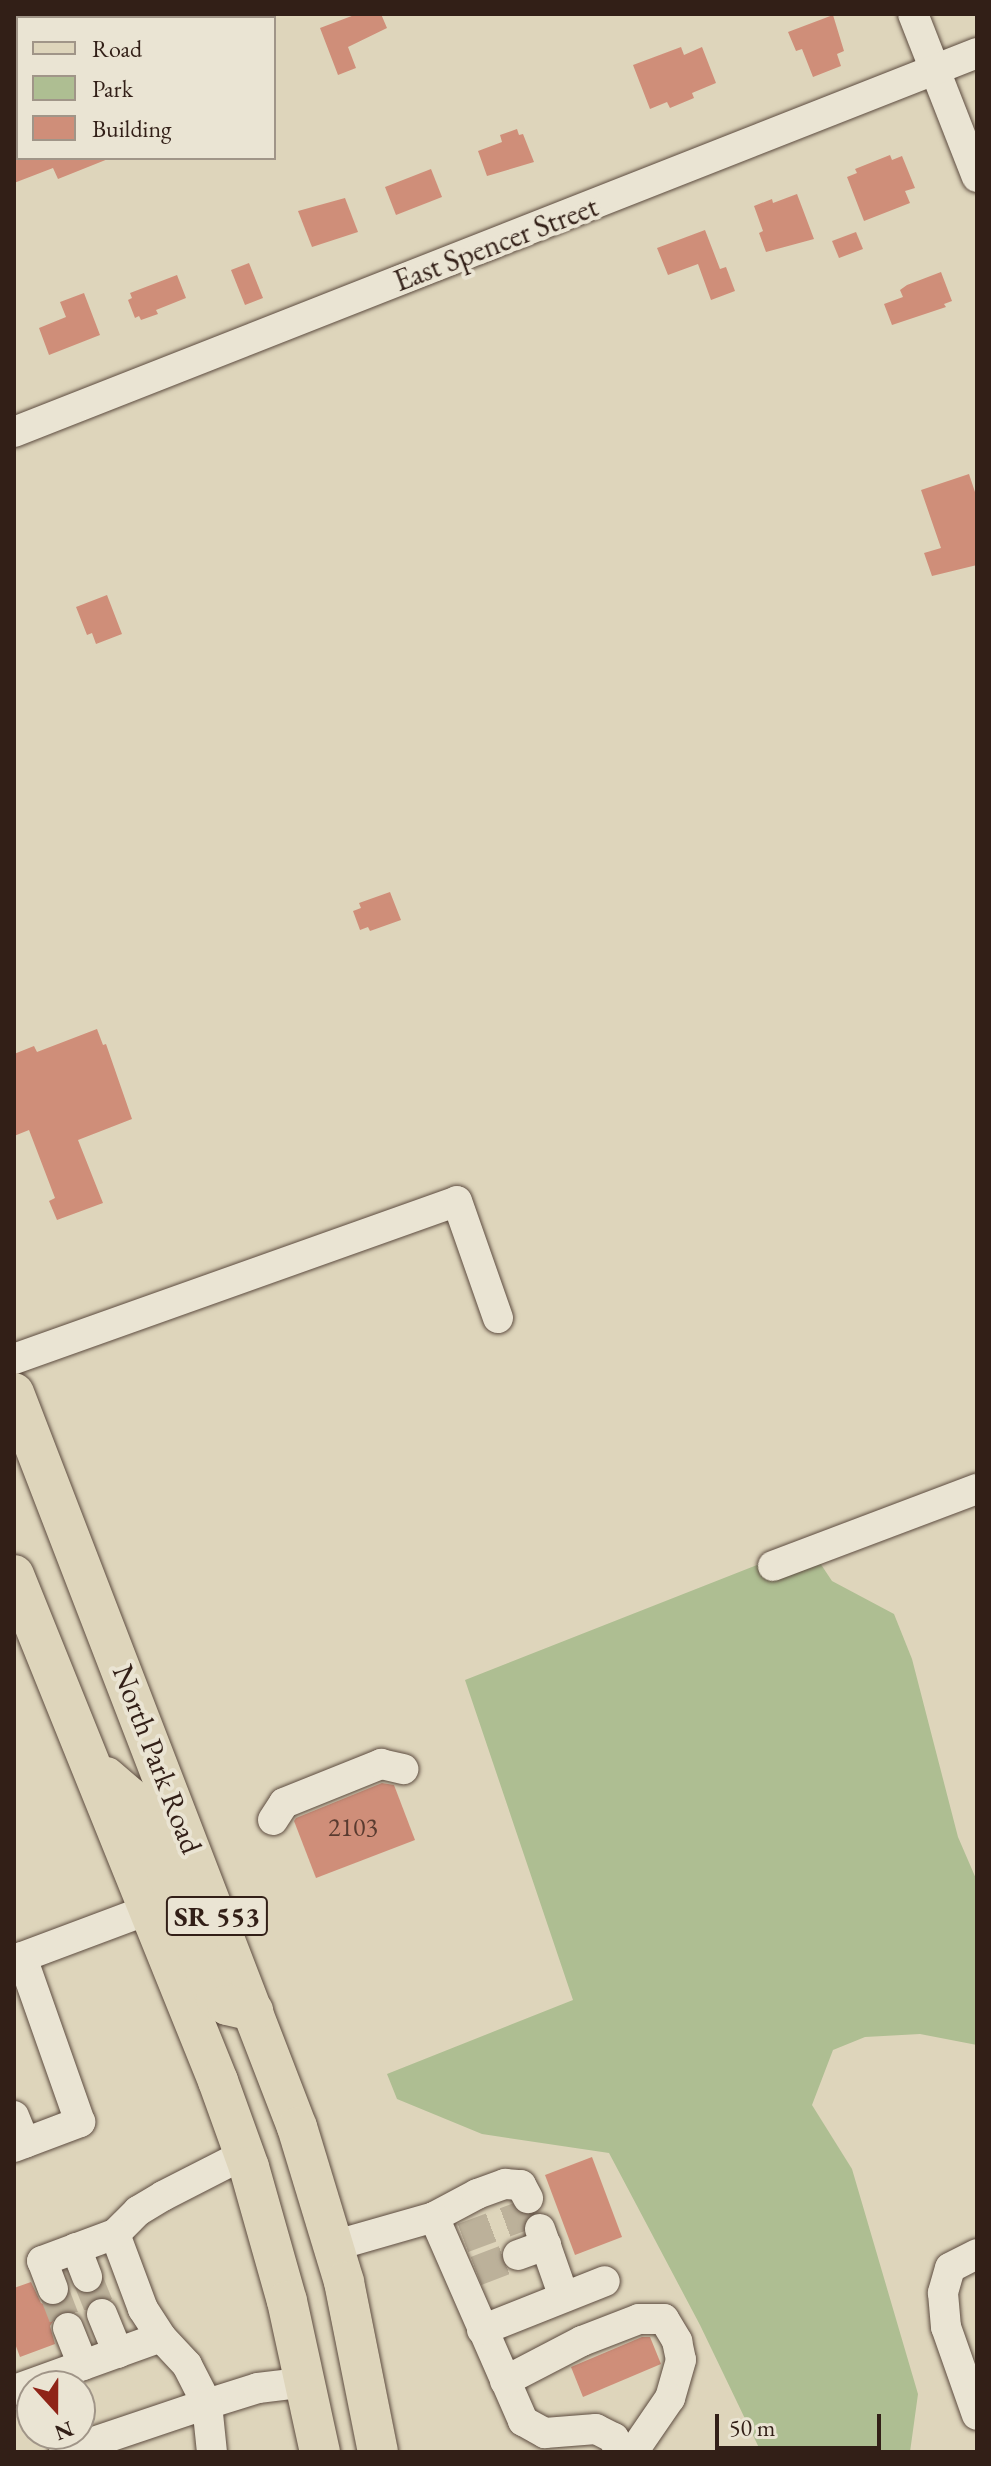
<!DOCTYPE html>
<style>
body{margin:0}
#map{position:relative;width:991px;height:2466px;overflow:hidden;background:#ded5bb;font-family:"EB Garamond",serif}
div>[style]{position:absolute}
.green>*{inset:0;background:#aebe92}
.building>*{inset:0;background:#cf8e79}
.minor-tunnel>*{height:30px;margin-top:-15px;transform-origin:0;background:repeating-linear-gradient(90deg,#bcb19a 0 30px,transparent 0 45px)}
.roads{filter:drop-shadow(0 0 2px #5d4c40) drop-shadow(0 0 2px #5d4c40)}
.minor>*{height:30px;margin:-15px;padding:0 15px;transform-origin:15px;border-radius:15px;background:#eae4d3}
.major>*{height:40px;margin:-20px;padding:0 20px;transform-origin:20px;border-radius:20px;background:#ded5bb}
span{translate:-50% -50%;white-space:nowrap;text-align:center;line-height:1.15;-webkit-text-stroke:8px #eae4d3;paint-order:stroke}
.number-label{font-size:26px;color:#593b30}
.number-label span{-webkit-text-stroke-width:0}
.shield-label span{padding:2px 6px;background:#eae4d3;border:2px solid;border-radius:6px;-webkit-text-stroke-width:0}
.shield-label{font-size:28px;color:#321f17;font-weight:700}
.street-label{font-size:30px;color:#321f17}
.frame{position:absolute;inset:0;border:16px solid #321f17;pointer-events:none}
.legend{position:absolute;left:16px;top:16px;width:260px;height:144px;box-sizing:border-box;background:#eae4d3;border:2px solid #a09588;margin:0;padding:10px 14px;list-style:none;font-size:24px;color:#321f17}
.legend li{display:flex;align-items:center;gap:16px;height:40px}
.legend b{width:40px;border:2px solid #a09588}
.north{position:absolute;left:16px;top:2370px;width:80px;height:80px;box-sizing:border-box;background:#eae4d3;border:2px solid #a09588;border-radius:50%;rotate:159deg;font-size:22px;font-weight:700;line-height:32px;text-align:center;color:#321f17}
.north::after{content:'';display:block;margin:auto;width:28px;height:36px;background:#8f2418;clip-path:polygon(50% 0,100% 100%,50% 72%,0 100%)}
.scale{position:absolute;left:715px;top:2414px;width:166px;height:36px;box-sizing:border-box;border:4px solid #321f17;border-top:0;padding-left:10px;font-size:24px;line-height:28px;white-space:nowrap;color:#321f17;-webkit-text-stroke:6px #eae4d3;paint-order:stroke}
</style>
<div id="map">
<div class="green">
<i style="clip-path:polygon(808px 1545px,832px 1581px,894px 1614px,912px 1659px,958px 1837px,977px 1881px,977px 2045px,920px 2034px,865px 2037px,833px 2050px,812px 2105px,852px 2169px,918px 2394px,910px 2452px,761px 2452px,700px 2325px,609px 2153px,482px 2134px,397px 2099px,387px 2074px,573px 2000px,465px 1680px)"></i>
</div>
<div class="building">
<i style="clip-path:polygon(357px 14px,381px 14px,387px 28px,348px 47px,356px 68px,338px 75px,320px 28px)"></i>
<i style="clip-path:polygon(833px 15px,844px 51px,837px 54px,841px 66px,813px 77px,802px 49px,796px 51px,788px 32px)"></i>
<i style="clip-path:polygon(681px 47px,684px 55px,702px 47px,716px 83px,692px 93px,694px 98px,670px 108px,667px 102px,650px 109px,633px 65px)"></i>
<i style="clip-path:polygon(517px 129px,519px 135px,523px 134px,534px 162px,487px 176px,478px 151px,502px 142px,500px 135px)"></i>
<i style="clip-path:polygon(890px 155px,892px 160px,902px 156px,915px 188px,905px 191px,910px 203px,864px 221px,847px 177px,857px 173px,855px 169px)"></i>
<i style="clip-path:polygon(14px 158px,108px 158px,108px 159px,58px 179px,53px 168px,14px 183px)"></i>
<i style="clip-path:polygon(431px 169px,442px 197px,396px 215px,385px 187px)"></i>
<i style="clip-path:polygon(797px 194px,814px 239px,766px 252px,759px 233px,763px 231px,754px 206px,772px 199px,773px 203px)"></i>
<i style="clip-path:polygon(345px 198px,358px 232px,312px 247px,298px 211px)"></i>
<i style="clip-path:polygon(705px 230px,720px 269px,726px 267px,735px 291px,711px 300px,698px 264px,668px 275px,657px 248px)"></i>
<i style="clip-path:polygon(856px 232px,863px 249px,839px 258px,832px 241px)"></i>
<i style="clip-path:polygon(249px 263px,263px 298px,245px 305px,231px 270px)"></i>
<i style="clip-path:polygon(941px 272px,952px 301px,944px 304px,946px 307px,892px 325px,884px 304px,903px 297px,900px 290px,907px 285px)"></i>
<i style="clip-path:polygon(177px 275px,186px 298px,156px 310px,158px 314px,141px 320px,139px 316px,135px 318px,128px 300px,132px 298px,130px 293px)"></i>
<i style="clip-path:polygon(84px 293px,100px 335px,49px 355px,39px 328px,66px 317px,60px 302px)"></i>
<i style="clip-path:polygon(969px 474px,977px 498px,977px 565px,932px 576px,924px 553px,941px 548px,921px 490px)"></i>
<i style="clip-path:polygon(107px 595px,122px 634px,96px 644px,92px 633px,87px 635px,76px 607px)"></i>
<i style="clip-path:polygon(390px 892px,401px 920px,370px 931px,368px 927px,360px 930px,353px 911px,361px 908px,359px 903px)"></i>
<i style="clip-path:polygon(97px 1029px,103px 1045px,106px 1044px,132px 1119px,78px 1140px,103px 1203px,57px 1220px,49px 1201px,55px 1198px,29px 1130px,14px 1136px,14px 1054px,34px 1046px,37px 1052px)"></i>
<i style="clip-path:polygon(382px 1783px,394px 1785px,415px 1840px,316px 1878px,294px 1821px,296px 1818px)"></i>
<i style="clip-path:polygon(592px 2157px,622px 2237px,575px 2255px,545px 2175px)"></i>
<i style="clip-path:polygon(31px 2282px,41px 2303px,55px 2309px,57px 2315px,50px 2326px,55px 2344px,20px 2357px,14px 2341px,14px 2288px)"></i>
<i style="clip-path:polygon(642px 2337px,650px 2337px,661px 2364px,583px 2397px,571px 2367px)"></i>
</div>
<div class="minor-tunnel">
<i style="left:463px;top:2238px;width:75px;rotate:-20.4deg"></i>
<i style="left:476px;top:2271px;width:45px;rotate:-20.9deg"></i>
<i style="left:87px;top:2277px;width:40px;rotate:68deg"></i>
<i style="left:53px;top:2289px;width:42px;rotate:69deg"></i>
</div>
<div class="roads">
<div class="minor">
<i style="left:913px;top:14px;width:175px;rotate:68.6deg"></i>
<i style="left:183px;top:18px;width:11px;rotate:-22deg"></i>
<i style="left:14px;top:85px;width:4px;rotate:-27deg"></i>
<i style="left:14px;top:432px;width:1035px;rotate:-21.48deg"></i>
<i style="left:14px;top:1359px;width:470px;rotate:-19.6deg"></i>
<i style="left:457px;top:1201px;width:124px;rotate:70.7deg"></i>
<i style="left:773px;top:1566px;width:218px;rotate:-20.7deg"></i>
<i style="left:273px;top:1820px;width:20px;rotate:-57deg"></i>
<i style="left:284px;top:1803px;width:105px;rotate:-21.9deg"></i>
<i style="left:381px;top:1764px;width:23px;rotate:13deg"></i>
<i style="left:14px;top:2116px;width:29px;rotate:68deg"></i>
<i style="left:14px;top:2147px;width:71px;rotate:-20.7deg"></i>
<i style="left:80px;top:2122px;width:175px;rotate:-109.4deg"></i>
<i style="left:22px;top:1957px;width:134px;rotate:-20.5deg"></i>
<i style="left:245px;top:2154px;width:92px;rotate:152.9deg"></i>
<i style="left:163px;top:2196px;width:29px;rotate:149deg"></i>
<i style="left:138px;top:2211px;width:33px;rotate:135deg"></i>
<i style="left:115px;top:2234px;width:80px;rotate:69.5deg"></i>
<i style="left:143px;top:2309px;width:33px;rotate:57deg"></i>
<i style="left:161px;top:2337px;width:38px;rotate:47deg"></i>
<i style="left:187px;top:2365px;width:44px;rotate:62.9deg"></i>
<i style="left:207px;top:2404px;width:53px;rotate:-17.4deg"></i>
<i style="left:258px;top:2388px;width:49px;rotate:-7deg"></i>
<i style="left:434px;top:2217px;width:49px;rotate:-28.1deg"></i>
<i style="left:477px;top:2194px;width:30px;rotate:-20deg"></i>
<i style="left:505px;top:2184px;width:16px;rotate:4deg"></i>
<i style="left:521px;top:2185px;width:15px;rotate:62deg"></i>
<i style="left:540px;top:2229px;width:72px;rotate:70.6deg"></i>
<i style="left:333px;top:2246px;width:105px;rotate:-16deg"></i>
<i style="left:434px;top:2217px;width:223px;rotate:66.4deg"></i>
<i style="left:523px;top:2421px;width:25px;rotate:29deg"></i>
<i style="left:545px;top:2433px;width:51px;rotate:-4.5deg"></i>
<i style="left:596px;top:2429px;width:20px;rotate:27deg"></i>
<i style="left:614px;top:2438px;width:15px;rotate:70deg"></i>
<i style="left:76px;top:2248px;width:31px;rotate:69deg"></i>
<i style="left:977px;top:2254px;width:30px;rotate:153deg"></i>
<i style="left:950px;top:2268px;width:26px;rotate:106deg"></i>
<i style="left:943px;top:2293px;width:34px;rotate:85deg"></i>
<i style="left:946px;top:2327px;width:93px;rotate:70.6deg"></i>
<i style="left:518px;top:2255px;width:30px;rotate:-20deg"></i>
<i style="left:53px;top:2289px;width:30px;rotate:-111deg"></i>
<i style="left:42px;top:2261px;width:78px;rotate:-20.3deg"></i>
<i style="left:102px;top:2314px;width:42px;rotate:67.7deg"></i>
<i style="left:68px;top:2328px;width:40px;rotate:68deg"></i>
<i style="left:482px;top:2330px;width:132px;rotate:-21.7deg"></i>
<i style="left:505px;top:2381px;width:87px;rotate:-27.5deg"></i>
<i style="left:582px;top:2341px;width:61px;rotate:-21.1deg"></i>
<i style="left:639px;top:2319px;width:25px"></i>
<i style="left:664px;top:2319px;width:26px;rotate:59deg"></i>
<i style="left:677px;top:2341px;width:19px;rotate:78deg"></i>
<i style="left:681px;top:2360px;width:40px;rotate:106deg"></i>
<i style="left:670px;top:2398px;width:65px;rotate:124.4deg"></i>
<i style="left:14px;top:2390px;width:156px;rotate:-19.8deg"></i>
<i style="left:64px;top:2452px;width:151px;rotate:-18.6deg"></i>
<i style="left:207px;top:2404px;width:48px;rotate:84.1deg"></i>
</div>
<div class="major">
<i style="left:14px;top:1393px;width:787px;rotate:68.92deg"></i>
<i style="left:297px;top:2127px;width:162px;rotate:73.1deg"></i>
<i style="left:344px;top:2282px;width:173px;rotate:78.7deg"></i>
<i style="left:14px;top:1575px;width:546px;rotate:68.04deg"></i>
<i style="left:218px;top:2081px;width:91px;rotate:70.2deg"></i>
<i style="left:249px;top:2167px;width:139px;rotate:74.2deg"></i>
<i style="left:287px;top:2301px;width:155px;rotate:77.7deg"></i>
<i style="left:106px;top:1777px;width:30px;rotate:41deg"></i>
<i style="left:129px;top:1797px;width:40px;rotate:56deg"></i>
<i style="left:151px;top:1830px;width:180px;rotate:68.8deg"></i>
<i style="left:216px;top:1998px;width:13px;rotate:32deg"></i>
<i style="left:227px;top:2005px;width:27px;rotate:13deg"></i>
</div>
</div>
<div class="number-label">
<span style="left:353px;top:1828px">2103</span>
</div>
<div class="shield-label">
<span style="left:217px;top:1916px">SR 553</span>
</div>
<div class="street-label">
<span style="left:496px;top:244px;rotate:-21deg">East Spencer Street</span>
<span style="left:157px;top:1759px;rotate:69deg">North Park Road</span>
</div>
<div class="frame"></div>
<ul class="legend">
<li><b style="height:10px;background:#ded5bb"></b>Road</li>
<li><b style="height:22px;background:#aebe92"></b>Park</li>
<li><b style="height:22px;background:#cf8e79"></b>Building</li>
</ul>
<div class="north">N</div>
<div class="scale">50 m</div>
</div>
